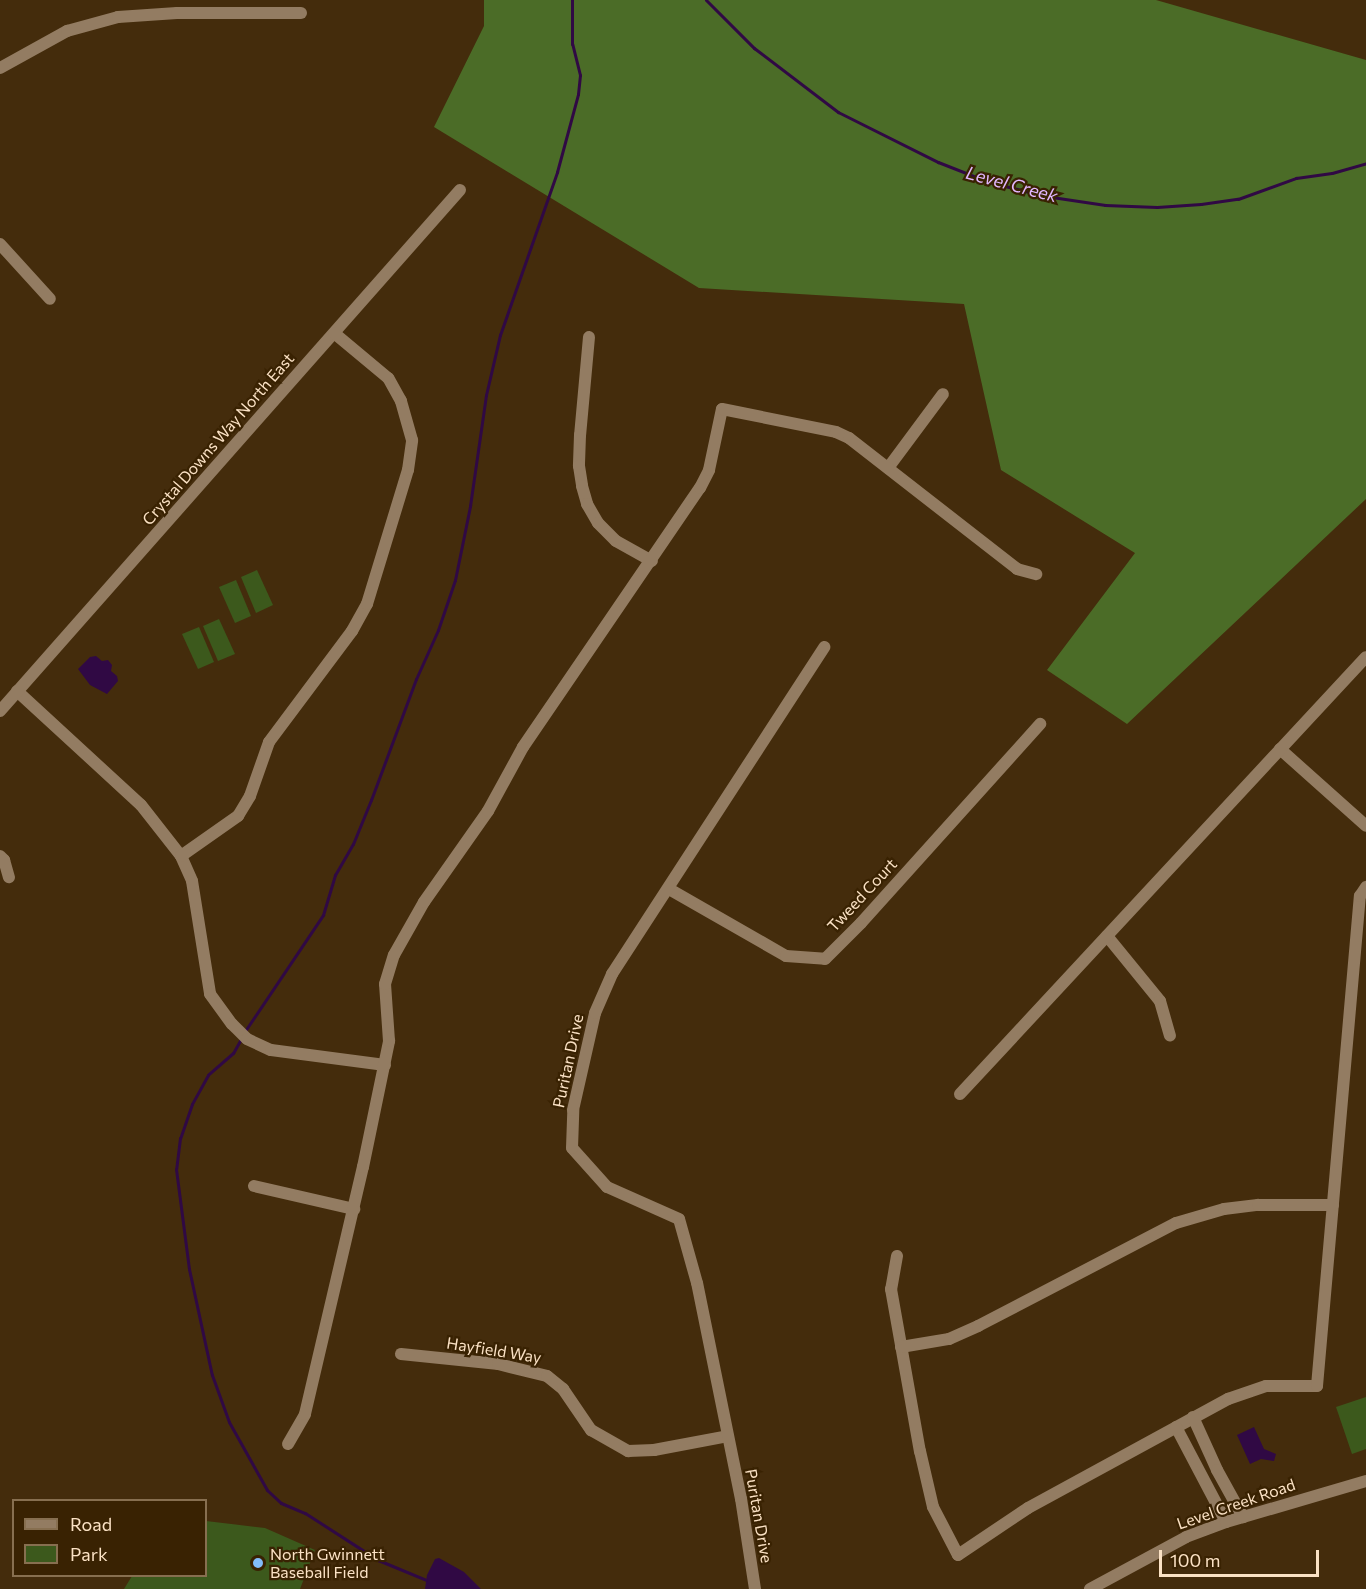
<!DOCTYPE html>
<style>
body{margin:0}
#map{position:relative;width:1366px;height:1589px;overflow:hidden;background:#442c0c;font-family:Commissioner,sans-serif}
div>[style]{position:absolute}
.green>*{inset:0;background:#3c591c}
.forest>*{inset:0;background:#4b6c27}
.water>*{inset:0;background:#300944}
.stream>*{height:3px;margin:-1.5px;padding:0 1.5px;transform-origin:1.5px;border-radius:1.5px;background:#300944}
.minor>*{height:12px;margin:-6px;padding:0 6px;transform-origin:6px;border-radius:6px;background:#937c62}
.tertiary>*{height:12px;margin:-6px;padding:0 6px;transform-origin:6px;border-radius:6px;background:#937c62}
.dots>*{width:16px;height:16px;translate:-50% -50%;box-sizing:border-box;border:3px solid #392202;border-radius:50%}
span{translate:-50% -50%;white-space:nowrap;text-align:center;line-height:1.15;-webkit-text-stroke:4.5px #392202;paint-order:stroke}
.street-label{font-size:16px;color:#fbe2c5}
.poi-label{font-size:16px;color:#fbe2c5}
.left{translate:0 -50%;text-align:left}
.water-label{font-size:18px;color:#e2b7ff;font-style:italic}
.legend{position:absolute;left:12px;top:1499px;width:195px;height:78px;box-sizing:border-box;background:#392202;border:2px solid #876f50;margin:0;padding:8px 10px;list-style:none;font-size:18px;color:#fbe2c5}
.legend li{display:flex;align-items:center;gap:12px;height:30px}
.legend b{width:30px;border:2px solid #876f50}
.scale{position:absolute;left:1159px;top:1550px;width:160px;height:27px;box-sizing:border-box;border:3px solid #fbe2c5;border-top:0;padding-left:8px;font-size:18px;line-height:21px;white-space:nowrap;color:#fbe2c5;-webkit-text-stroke:4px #392202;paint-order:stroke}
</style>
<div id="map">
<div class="green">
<i style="clip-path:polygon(257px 570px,273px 605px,256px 613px,241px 577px)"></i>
<i style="clip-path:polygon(236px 580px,251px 616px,235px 623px,219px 587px)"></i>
<i style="clip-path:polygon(219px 619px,235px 654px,218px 661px,203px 626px)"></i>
<i style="clip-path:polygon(199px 627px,214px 662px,198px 669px,182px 634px)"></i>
<i style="clip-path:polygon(1366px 1397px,1366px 1449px,1352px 1454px,1336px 1407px)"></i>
<i style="clip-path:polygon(206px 1521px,265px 1528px,315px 1550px,300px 1589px,124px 1589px,132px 1576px,206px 1576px)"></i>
</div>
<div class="forest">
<i style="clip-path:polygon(484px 0,1156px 0,1366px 60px,1366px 499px,1127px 724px,1047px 670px,1135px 553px,1001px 470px,964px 304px,699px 288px,434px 127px,484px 26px)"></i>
</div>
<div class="water">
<i style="clip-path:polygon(96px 656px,102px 661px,108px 660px,112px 665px,111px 671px,117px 676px,118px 681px,107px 694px,90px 685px,78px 669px,90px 657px)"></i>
<i style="clip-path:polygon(1254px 1427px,1264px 1449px,1276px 1454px,1274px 1461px,1261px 1459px,1250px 1464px,1237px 1435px)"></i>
<i style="clip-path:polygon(439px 1558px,464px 1572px,481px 1589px,425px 1589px,427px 1575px,435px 1559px)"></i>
</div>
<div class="stream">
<i style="left:706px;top:0;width:68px;rotate:45deg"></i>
<i style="left:754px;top:48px;width:106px;rotate:37.3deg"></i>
<i style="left:838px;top:112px;width:112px;rotate:26.6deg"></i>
<i style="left:938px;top:162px;width:55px;rotate:21.4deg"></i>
<i style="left:989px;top:182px;width:58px;rotate:14deg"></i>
<i style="left:1045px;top:196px;width:61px;rotate:8.5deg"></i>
<i style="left:1105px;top:205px;width:52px;rotate:2.2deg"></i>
<i style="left:1157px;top:207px;width:44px;rotate:-3.9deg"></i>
<i style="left:1201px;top:204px;width:37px;rotate:-8deg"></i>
<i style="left:1238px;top:199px;width:62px;rotate:-19.9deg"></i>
<i style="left:1296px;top:178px;width:36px;rotate:-8deg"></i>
<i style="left:1332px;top:173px;width:35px;rotate:-16deg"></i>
<i style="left:245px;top:1031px;width:140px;rotate:-56.1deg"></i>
<i style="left:323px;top:915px;width:42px;rotate:-73.3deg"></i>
<i style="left:335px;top:875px;width:36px;rotate:-60deg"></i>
<i style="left:353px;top:844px;width:48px;rotate:-67.8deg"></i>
<i style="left:371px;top:800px;width:129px;rotate:-69.6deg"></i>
<i style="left:416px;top:679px;width:54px;rotate:-65.8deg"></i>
<i style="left:438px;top:630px;width:53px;rotate:-71.2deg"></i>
<i style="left:455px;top:580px;width:76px;rotate:-78.5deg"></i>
<i style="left:470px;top:506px;width:112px;rotate:-81.8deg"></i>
<i style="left:486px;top:395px;width:62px;rotate:-76.9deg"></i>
<i style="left:500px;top:335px;width:173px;rotate:-70.7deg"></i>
<i style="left:557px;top:172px;width:81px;rotate:-74.9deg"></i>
<i style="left:578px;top:94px;width:19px;rotate:-84deg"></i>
<i style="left:580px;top:75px;width:32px;rotate:-104deg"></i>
<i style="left:572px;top:44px;width:44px;rotate:-90deg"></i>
<i style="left:242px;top:1037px;width:18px;rotate:119deg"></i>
<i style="left:233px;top:1053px;width:33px;rotate:139deg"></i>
<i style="left:208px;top:1075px;width:33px;rotate:119deg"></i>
<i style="left:192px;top:1104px;width:36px;rotate:109deg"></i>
<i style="left:180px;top:1138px;width:31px;rotate:97deg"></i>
<i style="left:176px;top:1169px;width:101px;rotate:82.6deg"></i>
<i style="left:189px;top:1269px;width:108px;rotate:77.8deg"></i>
<i style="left:212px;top:1375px;width:50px;rotate:70.1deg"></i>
<i style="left:229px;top:1422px;width:78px;rotate:60.8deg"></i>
<i style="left:267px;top:1490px;width:19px;rotate:43deg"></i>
<i style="left:281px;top:1503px;width:26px;rotate:23deg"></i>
<i style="left:305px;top:1513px;width:87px;rotate:32.8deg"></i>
<i style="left:378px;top:1560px;width:52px;rotate:22.6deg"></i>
</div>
<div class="minor">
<i style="left:0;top:68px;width:77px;rotate:-28.9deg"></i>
<i style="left:67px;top:31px;width:53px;rotate:-15.4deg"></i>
<i style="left:118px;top:17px;width:59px;rotate:-3.9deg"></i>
<i style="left:177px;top:13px;width:124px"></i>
<i style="left:0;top:244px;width:74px;rotate:47.7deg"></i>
<i style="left:589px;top:337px;width:98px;rotate:95.2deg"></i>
<i style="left:580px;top:435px;width:31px;rotate:92deg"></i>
<i style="left:579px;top:466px;width:20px;rotate:81deg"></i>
<i style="left:582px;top:486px;width:19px;rotate:74deg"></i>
<i style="left:587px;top:504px;width:22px;rotate:60deg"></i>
<i style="left:598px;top:523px;width:25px;rotate:45deg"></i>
<i style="left:616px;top:541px;width:41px;rotate:29.1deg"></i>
<i style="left:888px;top:468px;width:92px;rotate:-53.4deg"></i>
<i style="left:17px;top:691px;width:168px;rotate:42.6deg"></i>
<i style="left:141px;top:805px;width:65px;rotate:51.9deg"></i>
<i style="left:181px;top:856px;width:27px;rotate:66deg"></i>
<i style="left:192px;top:881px;width:114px;rotate:80.9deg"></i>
<i style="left:210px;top:994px;width:37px;rotate:54deg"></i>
<i style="left:232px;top:1024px;width:21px;rotate:45deg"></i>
<i style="left:247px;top:1039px;width:26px;rotate:25deg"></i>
<i style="left:271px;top:1050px;width:115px;rotate:7.5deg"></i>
<i style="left:0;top:711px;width:695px;rotate:-48.56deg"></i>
<i style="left:1280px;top:749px;width:115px;rotate:41.8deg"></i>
<i style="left:0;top:856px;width:6px;rotate:45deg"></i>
<i style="left:4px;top:860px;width:18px;rotate:74deg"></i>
<i style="left:181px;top:856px;width:70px;rotate:-35.1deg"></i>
<i style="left:238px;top:816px;width:23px;rotate:-59deg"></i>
<i style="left:250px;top:796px;width:57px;rotate:-70.6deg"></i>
<i style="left:269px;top:742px;width:139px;rotate:-53.2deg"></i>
<i style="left:352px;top:631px;width:31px;rotate:-61deg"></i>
<i style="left:367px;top:604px;width:140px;rotate:-73deg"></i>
<i style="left:408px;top:470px;width:30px;rotate:-82deg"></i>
<i style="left:412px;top:440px;width:41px;rotate:-105.8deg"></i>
<i style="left:401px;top:401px;width:26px;rotate:-119deg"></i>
<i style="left:388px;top:378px;width:70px;rotate:-140.2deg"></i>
<i style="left:669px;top:889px;width:135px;rotate:29.8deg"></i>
<i style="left:786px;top:956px;width:39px;rotate:4deg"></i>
<i style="left:825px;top:959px;width:51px;rotate:-45deg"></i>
<i style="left:861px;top:923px;width:268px;rotate:-48deg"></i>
<i style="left:1107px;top:936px;width:84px;rotate:50.8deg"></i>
<i style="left:1160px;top:1001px;width:36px;rotate:74deg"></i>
<i style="left:960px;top:1094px;width:596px;rotate:-47.11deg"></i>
<i style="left:254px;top:1186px;width:103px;rotate:13deg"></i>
<i style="left:897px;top:1256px;width:34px;rotate:100deg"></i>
<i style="left:891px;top:1289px;width:165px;rotate:79.9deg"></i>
<i style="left:920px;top:1451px;width:57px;rotate:76.9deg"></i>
<i style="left:933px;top:1507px;width:54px;rotate:62.5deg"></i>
<i style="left:958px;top:1555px;width:84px;rotate:-33.9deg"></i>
<i style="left:1028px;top:1508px;width:228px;rotate:-28.6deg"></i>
<i style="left:1228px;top:1399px;width:40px;rotate:-18.9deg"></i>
<i style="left:1266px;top:1386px;width:51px"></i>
<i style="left:1317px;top:1386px;width:492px;rotate:-85deg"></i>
<i style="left:1360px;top:896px;width:11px;rotate:-56deg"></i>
<i style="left:901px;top:1347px;width:49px;rotate:-9.5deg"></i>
<i style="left:949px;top:1339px;width:32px;rotate:-24deg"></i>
<i style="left:978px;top:1326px;width:223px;rotate:-27.5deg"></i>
<i style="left:1176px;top:1223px;width:50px;rotate:-16.3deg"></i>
<i style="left:1224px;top:1209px;width:34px;rotate:-7deg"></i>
<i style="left:1258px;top:1205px;width:75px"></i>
<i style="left:401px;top:1354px;width:98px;rotate:5.9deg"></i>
<i style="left:498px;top:1364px;width:50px;rotate:13.8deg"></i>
<i style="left:547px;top:1376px;width:21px;rotate:39deg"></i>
<i style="left:563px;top:1389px;width:50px;rotate:55.7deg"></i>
<i style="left:591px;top:1430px;width:43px;rotate:29.6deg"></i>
<i style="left:628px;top:1451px;width:26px;rotate:-2deg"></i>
<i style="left:654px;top:1450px;width:75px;rotate:-10.7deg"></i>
<i style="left:1193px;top:1417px;width:58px;rotate:65.6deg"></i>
<i style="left:1217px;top:1470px;width:54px;rotate:61deg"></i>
<i style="left:1176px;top:1427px;width:107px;rotate:62.2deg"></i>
<i style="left:288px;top:1444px;width:34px;rotate:-60deg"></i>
<i style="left:305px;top:1414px;width:254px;rotate:-76.8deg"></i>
<i style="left:363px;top:1167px;width:129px;rotate:-78.3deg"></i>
<i style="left:389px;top:1041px;width:57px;rotate:-94deg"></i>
<i style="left:385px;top:984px;width:30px;rotate:-73deg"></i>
<i style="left:394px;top:955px;width:61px;rotate:-60.5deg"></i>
<i style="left:424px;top:902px;width:111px;rotate:-54.9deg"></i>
<i style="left:488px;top:811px;width:73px;rotate:-61.3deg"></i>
<i style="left:523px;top:747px;width:314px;rotate:-55.7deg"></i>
<i style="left:700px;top:488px;width:20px;rotate:-63deg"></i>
<i style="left:709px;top:470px;width:62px;rotate:-78deg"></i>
<i style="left:722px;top:409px;width:116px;rotate:11.4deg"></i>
<i style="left:836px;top:432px;width:14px;rotate:25deg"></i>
<i style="left:849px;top:438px;width:213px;rotate:37.9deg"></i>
<i style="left:1017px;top:569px;width:20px;rotate:15deg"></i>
<i style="left:755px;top:1589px;width:91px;rotate:-98.8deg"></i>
<i style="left:741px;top:1499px;width:220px;rotate:-101.5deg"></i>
<i style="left:697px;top:1283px;width:66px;rotate:-105.7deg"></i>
<i style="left:679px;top:1219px;width:79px;rotate:-156deg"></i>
<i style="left:607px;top:1187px;width:52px;rotate:-131.9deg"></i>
<i style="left:572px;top:1148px;width:38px;rotate:-88deg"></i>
<i style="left:573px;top:1110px;width:99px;rotate:-77.2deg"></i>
<i style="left:595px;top:1013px;width:43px;rotate:-66.4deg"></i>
<i style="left:612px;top:974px;width:390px;rotate:-57deg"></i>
</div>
<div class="tertiary">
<i style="left:1090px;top:1589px;width:109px;rotate:-28.4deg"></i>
<i style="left:1186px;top:1537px;width:43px;rotate:-20.6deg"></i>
<i style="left:1226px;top:1522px;width:146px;rotate:-16.3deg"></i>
</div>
<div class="dots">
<i style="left:258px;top:1563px;background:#82bcfa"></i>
</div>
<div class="street-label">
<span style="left:218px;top:439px;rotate:-49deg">Crystal Downs Way North East</span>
<span style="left:862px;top:895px;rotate:-47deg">Tweed Court</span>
<span style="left:568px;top:1061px;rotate:-78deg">Puritan Drive</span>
<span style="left:494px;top:1350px;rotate:9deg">Hayfield Way</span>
<span style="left:1236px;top:1504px;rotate:-19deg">Level Creek Road</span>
<span style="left:759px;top:1516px;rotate:80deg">Puritan Drive</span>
</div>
<div class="poi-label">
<span class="left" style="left:270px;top:1563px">North Gwinnett<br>Baseball Field</span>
</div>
<div class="water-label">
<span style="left:1012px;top:184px;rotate:15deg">Level Creek</span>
</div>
<ul class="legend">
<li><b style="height:8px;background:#937c62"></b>Road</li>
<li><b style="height:16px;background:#3c591c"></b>Park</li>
</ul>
<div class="scale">100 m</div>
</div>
